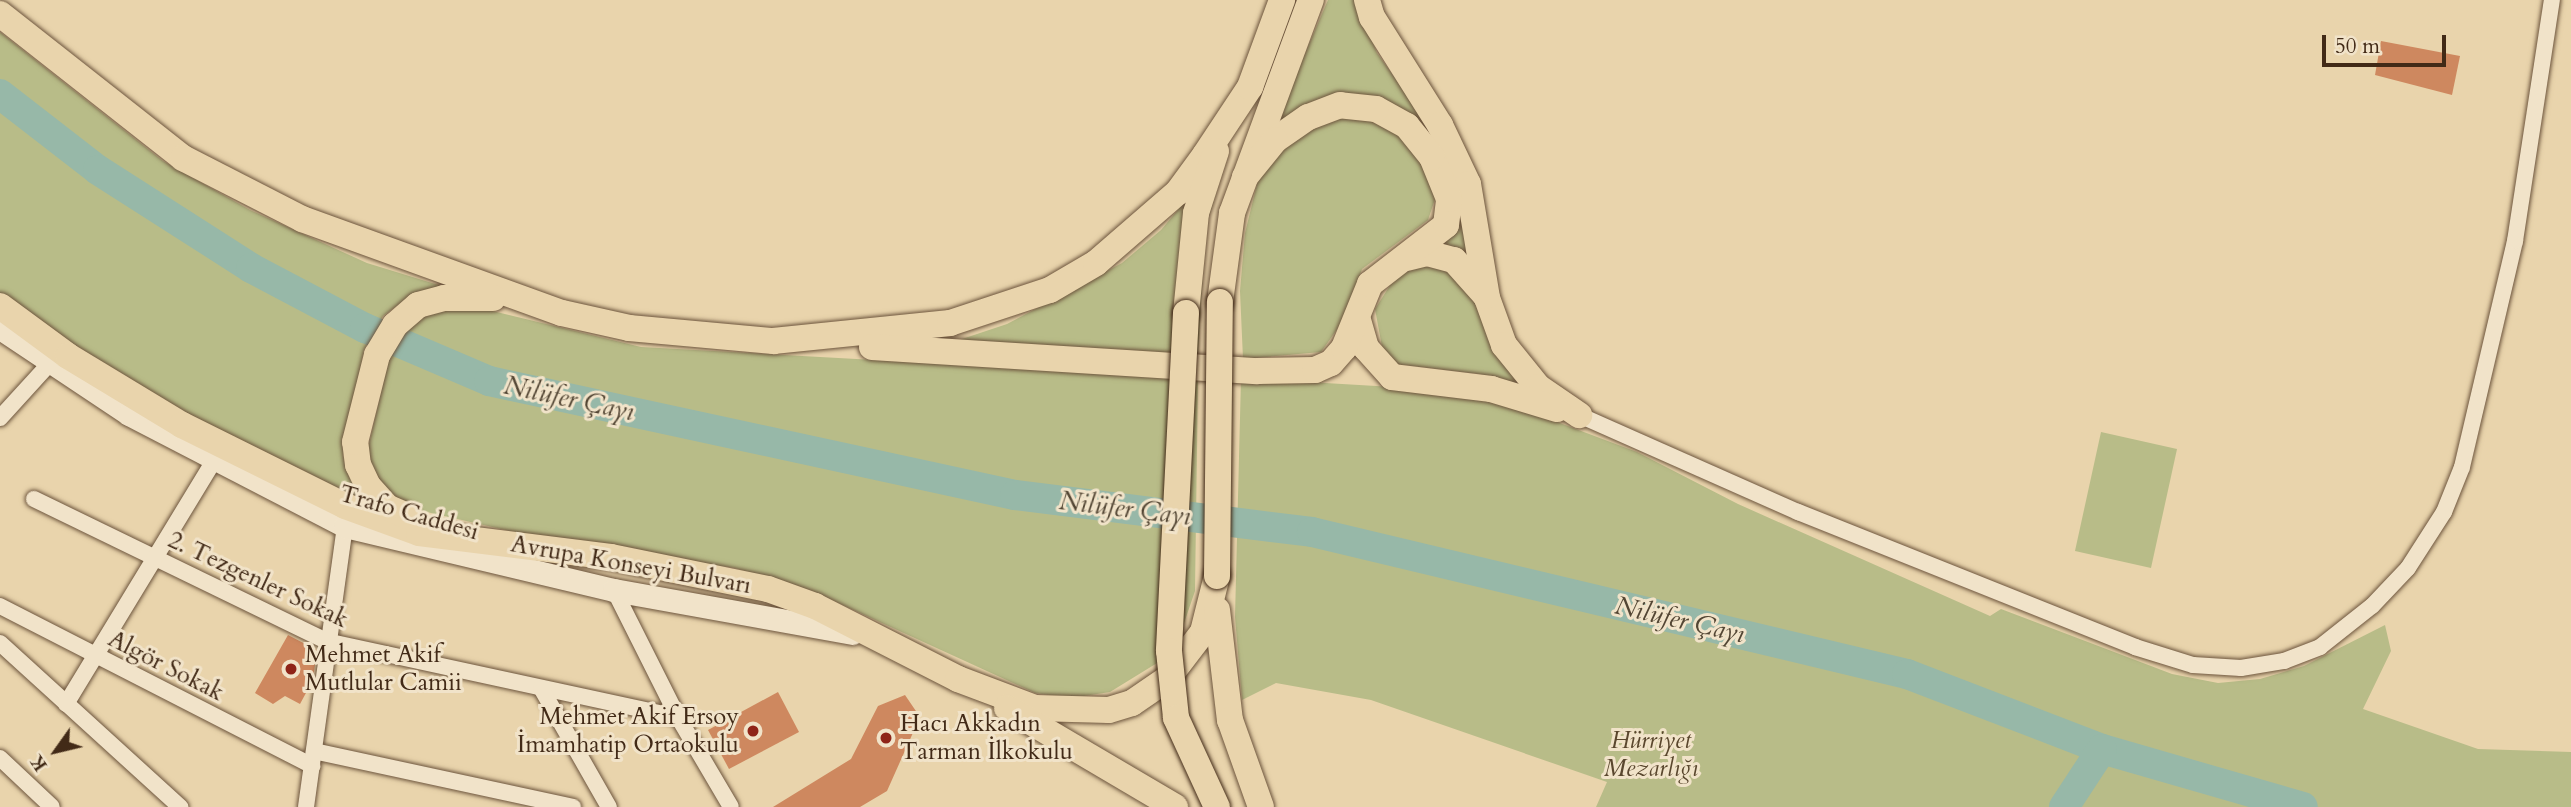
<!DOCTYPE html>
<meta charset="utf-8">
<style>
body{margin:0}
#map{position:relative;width:2571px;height:807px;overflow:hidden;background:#e9d4ac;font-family:Cardo,serif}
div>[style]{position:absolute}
.green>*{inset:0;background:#b8bc88}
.river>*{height:30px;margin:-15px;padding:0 15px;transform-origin:15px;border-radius:15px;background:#97b8a8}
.building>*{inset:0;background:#ce885f}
.roads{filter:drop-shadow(0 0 2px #6c543c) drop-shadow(0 0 2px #6c543c)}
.minor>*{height:16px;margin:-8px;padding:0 8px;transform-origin:8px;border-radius:8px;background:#f1e3c9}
.secondary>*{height:23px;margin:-11.5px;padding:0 11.5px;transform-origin:11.5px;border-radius:11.5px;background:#f1e3c9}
.primary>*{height:26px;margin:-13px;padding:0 13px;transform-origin:13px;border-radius:13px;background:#e9d4ac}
.bridges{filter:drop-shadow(0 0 2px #422a17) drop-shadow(0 0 2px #422a17)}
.primary-bridge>*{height:26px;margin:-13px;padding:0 13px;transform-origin:13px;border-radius:13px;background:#e9d4ac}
.dots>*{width:19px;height:19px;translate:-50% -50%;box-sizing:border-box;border:4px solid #f1e3c9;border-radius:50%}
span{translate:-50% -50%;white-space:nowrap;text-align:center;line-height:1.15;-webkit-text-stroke:6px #f1e3c9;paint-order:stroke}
.street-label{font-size:24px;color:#422a17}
.poi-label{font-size:24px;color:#422a17}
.left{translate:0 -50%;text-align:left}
.right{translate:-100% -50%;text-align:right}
.park-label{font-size:24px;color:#5a472e;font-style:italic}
.water-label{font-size:26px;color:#534634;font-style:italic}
.north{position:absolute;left:21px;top:716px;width:70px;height:70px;-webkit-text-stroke:5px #f1e3c9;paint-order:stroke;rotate:236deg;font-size:19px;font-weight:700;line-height:28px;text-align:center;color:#422a17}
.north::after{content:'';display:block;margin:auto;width:24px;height:32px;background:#422a17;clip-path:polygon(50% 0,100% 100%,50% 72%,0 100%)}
.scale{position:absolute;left:2322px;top:35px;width:124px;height:32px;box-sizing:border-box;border:4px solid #422a17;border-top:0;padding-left:9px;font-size:21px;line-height:24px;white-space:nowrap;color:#422a17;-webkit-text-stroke:5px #f1e3c9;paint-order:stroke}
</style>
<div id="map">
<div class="green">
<i style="clip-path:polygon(1328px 0,1356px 0,1377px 53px,1421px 114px,1457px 180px,1473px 265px,1441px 246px,1447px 179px,1367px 101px,1269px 137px)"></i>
<i style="clip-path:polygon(0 32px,163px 161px,250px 210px,367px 263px,445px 287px,410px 296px,383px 316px,364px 350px,343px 456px,351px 481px,372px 505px,184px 416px,101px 367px,0 294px)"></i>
<i style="clip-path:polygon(1356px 114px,1407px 139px,1432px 184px,1435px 199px,1428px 220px,1362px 269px,1345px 318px,1321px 352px,1243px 359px,1240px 291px,1245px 233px,1257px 184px,1273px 153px,1312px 124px)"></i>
<i style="clip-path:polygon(1229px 149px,1206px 227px,1198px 356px,953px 342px,1007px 324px,1122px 263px,1161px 230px)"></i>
<i style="clip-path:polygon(1417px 266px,1441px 267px,1463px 283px,1529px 390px,1479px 374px,1394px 364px,1383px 352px,1375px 309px,1396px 276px)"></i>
<i style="clip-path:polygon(468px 305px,641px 347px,1198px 378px,1195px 591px,1180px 635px,1162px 660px,1110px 692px,1071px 698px,1035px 693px,812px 591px,735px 568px,559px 542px,396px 505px,385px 496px,367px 453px,389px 357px,404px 328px,425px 313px)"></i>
<i style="clip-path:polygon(1241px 378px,1410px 388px,1504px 402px,1637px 452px,1738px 504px,1990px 616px,2001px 609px,2172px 674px,2218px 683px,2260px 679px,2304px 666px,2385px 625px,2391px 651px,2363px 709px,2478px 749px,2571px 752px,2571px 807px,1596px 807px,1607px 782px,1371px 700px,1276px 683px,1242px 700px,1235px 617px)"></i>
<i style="clip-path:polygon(2101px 432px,2177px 449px,2151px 568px,2075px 551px)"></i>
</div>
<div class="river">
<i style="left:0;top:94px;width:124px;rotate:37.8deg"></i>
<i style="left:98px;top:170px;width:182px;rotate:32.6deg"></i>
<i style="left:251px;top:268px;width:129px;rotate:27.8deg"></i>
<i style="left:365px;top:328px;width:135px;rotate:23.1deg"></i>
<i style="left:489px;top:381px;width:538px;rotate:12.23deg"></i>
<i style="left:1015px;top:495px;width:299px;rotate:7.1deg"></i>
<i style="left:1312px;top:532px;width:612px;rotate:13.42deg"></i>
<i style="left:1907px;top:674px;width:209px;rotate:21deg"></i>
<i style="left:2102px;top:749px;width:209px;rotate:16.1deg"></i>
<i style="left:2064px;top:807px;width:69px;rotate:-56.8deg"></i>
</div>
<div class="building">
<i style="clip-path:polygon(2381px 41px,2460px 56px,2452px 95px,2375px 75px)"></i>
<i style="clip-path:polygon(288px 635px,317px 650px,313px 680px,300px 704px,285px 696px,273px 704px,255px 693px)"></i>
<i style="clip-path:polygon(778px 692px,799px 732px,729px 769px,708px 730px)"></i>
<i style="clip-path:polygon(905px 695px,920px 717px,887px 791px,860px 807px,773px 807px,851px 759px,878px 706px)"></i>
</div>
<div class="roads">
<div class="minor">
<i style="left:1579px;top:415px;width:240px;rotate:23.9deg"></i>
<i style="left:1798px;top:512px;width:363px;rotate:21.8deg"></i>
<i style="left:2135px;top:647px;width:61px;rotate:17.2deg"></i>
<i style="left:2193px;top:665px;width:48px;rotate:3.6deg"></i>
<i style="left:2241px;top:668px;width:44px;rotate:-9.2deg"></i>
<i style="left:2284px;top:661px;width:39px;rotate:-21deg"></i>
<i style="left:2320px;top:647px;width:66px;rotate:-38.3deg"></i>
<i style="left:2372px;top:606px;width:52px;rotate:-46.5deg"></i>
<i style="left:2408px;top:568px;width:67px;rotate:-57.3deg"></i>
<i style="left:2444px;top:512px;width:48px;rotate:-68.2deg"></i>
<i style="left:2462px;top:467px;width:232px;rotate:-76.8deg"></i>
<i style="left:2515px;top:241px;width:244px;rotate:-81.3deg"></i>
<i style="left:0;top:418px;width:76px;rotate:-47.7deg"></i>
<i style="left:34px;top:499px;width:325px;rotate:25.9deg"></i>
<i style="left:326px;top:641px;width:360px;rotate:12.2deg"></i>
<i style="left:614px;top:590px;width:142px;rotate:63.3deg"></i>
<i style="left:678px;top:717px;width:104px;rotate:59.5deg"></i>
<i style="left:0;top:606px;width:351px;rotate:27.1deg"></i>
<i style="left:0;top:643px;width:244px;rotate:42.3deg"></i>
<i style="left:541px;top:688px;width:137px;rotate:60.3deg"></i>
<i style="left:66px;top:704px;width:285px;rotate:-58.7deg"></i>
<i style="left:314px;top:751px;width:265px;rotate:12.2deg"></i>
<i style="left:0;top:758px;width:71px;rotate:43.3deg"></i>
<i style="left:306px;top:807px;width:284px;rotate:-82.1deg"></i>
</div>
<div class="secondary">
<i style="left:0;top:328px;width:155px;rotate:33.7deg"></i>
<i style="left:129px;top:414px;width:243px;rotate:27.4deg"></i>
<i style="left:345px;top:526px;width:277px;rotate:13.4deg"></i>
<i style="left:614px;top:590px;width:242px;rotate:10.2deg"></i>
</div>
<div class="primary">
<i style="left:1367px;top:0;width:18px;rotate:74deg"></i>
<i style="left:1372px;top:17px;width:128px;rotate:57.8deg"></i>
<i style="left:1440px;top:125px;width:65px;rotate:64.6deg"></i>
<i style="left:1468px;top:184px;width:116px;rotate:80.5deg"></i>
<i style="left:1487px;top:298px;width:50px;rotate:70.1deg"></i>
<i style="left:1504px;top:345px;width:54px;rotate:51deg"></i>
<i style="left:1538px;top:387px;width:50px;rotate:34.3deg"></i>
<i style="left:0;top:14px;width:233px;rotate:38.2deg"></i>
<i style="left:183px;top:158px;width:134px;rotate:27.1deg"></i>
<i style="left:302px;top:219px;width:276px;rotate:19.9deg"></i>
<i style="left:562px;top:313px;width:69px;rotate:12.6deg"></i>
<i style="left:629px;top:328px;width:145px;rotate:5.2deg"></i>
<i style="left:773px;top:341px;width:178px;rotate:-5.8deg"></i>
<i style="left:950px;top:323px;width:105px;rotate:-18.3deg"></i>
<i style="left:1050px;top:290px;width:53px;rotate:-30.4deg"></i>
<i style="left:1096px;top:263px;width:108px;rotate:-40.9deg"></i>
<i style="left:1178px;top:192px;width:46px;rotate:-53.9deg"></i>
<i style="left:1205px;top:155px;width:82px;rotate:-56.5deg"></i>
<i style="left:1250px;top:87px;width:93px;rotate:-69.8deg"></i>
<i style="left:1407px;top:258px;width:21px;rotate:-14deg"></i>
<i style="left:1427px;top:253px;width:28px;rotate:15deg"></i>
<i style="left:1454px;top:260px;width:48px;rotate:48.4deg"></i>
<i style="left:1220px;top:302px;width:90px;rotate:-82.3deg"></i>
<i style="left:1232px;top:213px;width:227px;rotate:-69.7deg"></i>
<i style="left:0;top:306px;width:84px;rotate:36.3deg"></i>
<i style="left:68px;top:356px;width:133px;rotate:31.2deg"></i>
<i style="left:182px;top:425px;width:182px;rotate:26.4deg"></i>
<i style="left:345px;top:506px;width:79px;rotate:20deg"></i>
<i style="left:419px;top:533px;width:193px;rotate:7.1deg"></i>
<i style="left:611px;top:557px;width:160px;rotate:11.5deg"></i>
<i style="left:768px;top:589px;width:50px;rotate:19.9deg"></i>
<i style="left:815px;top:606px;width:161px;rotate:27deg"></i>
<i style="left:958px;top:679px;width:82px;rotate:20.6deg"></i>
<i style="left:1035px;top:708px;width:74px;rotate:1.5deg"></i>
<i style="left:1109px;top:710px;width:24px;rotate:-17deg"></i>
<i style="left:1132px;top:703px;width:42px;rotate:-34.4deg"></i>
<i style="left:1167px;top:679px;width:59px;rotate:-52.5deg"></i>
<i style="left:1203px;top:632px;width:58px;rotate:-76deg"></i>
<i style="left:1186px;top:313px;width:100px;rotate:-84.3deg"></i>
<i style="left:1196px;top:213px;width:65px;rotate:-72.1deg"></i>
<i style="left:1358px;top:320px;width:29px;rotate:74deg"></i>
<i style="left:1366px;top:348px;width:39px;rotate:48deg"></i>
<i style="left:1392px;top:377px;width:100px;rotate:6.9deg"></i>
<i style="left:1491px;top:389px;width:69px;rotate:16.9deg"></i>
<i style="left:872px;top:347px;width:386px;rotate:3.6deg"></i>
<i style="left:1257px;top:371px;width:58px;rotate:-1deg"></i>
<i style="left:1315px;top:370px;width:17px;rotate:-24deg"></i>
<i style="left:1331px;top:363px;width:20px;rotate:-49deg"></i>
<i style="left:1344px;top:348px;width:69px;rotate:-67.9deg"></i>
<i style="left:1370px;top:284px;width:96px;rotate:-37.8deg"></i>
<i style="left:1446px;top:225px;width:26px;rotate:-83deg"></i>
<i style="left:1449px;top:199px;width:45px;rotate:-112deg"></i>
<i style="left:1432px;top:157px;width:40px;rotate:-129deg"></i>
<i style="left:1407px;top:126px;width:35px;rotate:-151deg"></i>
<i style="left:1376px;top:109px;width:36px;rotate:-174deg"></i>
<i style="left:1340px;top:105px;width:34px;rotate:159deg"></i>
<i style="left:1308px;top:117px;width:40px;rotate:145.1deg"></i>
<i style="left:1275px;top:140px;width:48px;rotate:129deg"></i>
<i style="left:407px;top:516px;width:22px;rotate:-156deg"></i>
<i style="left:387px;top:507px;width:28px;rotate:-132deg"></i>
<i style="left:368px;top:486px;width:23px;rotate:-115deg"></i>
<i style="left:358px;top:465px;width:23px;rotate:-97deg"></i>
<i style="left:355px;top:442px;width:90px;rotate:-75.8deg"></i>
<i style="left:377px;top:355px;width:35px;rotate:-59deg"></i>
<i style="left:395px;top:325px;width:30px;rotate:-41deg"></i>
<i style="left:418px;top:305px;width:27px;rotate:-15deg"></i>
<i style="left:444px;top:298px;width:49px"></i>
<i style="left:1217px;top:610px;width:111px;rotate:83.3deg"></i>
<i style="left:1230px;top:720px;width:92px;rotate:70.4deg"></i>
<i style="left:1007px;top:708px;width:195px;rotate:30.5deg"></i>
</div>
</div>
<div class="bridges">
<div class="primary-bridge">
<i style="left:1186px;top:313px;width:338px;rotate:92.9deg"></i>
<i style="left:1169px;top:651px;width:67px;rotate:84deg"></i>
<i style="left:1176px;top:718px;width:98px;rotate:65.3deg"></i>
<i style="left:1217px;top:576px;width:274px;rotate:-89.4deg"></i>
</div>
</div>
<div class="dots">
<i style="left:291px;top:669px;background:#8f2418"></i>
<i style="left:753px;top:731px;background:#8f2418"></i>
<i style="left:886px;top:738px;background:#8f2418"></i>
</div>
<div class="street-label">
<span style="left:409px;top:513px;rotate:16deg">Trafo Caddesi</span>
<span style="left:631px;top:565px;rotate:10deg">Avrupa Konseyi Bulvarı</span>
<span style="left:258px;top:580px;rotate:25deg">2. Tezgenler Sokak</span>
<span style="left:166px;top:666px;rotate:27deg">Algör Sokak</span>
</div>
<div class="poi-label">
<span class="left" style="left:305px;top:669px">Mehmet Akif<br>Mutlular Camii</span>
<span class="right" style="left:739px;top:731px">Mehmet Akif Ersoy<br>İmamhatip Ortaokulu</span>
<span class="left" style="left:900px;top:738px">Hacı Akkadın<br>Tarman İlkokulu</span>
</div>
<div class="park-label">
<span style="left:1651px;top:755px">Hürriyet<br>Mezarlığı</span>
</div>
<div class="water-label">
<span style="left:569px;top:399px;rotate:12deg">Nilüfer Çayı</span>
<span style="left:1125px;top:509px;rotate:7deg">Nilüfer Çayı</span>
<span style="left:1680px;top:620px;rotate:13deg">Nilüfer Çayı</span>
</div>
<div class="north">K</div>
<div class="scale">50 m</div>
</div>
